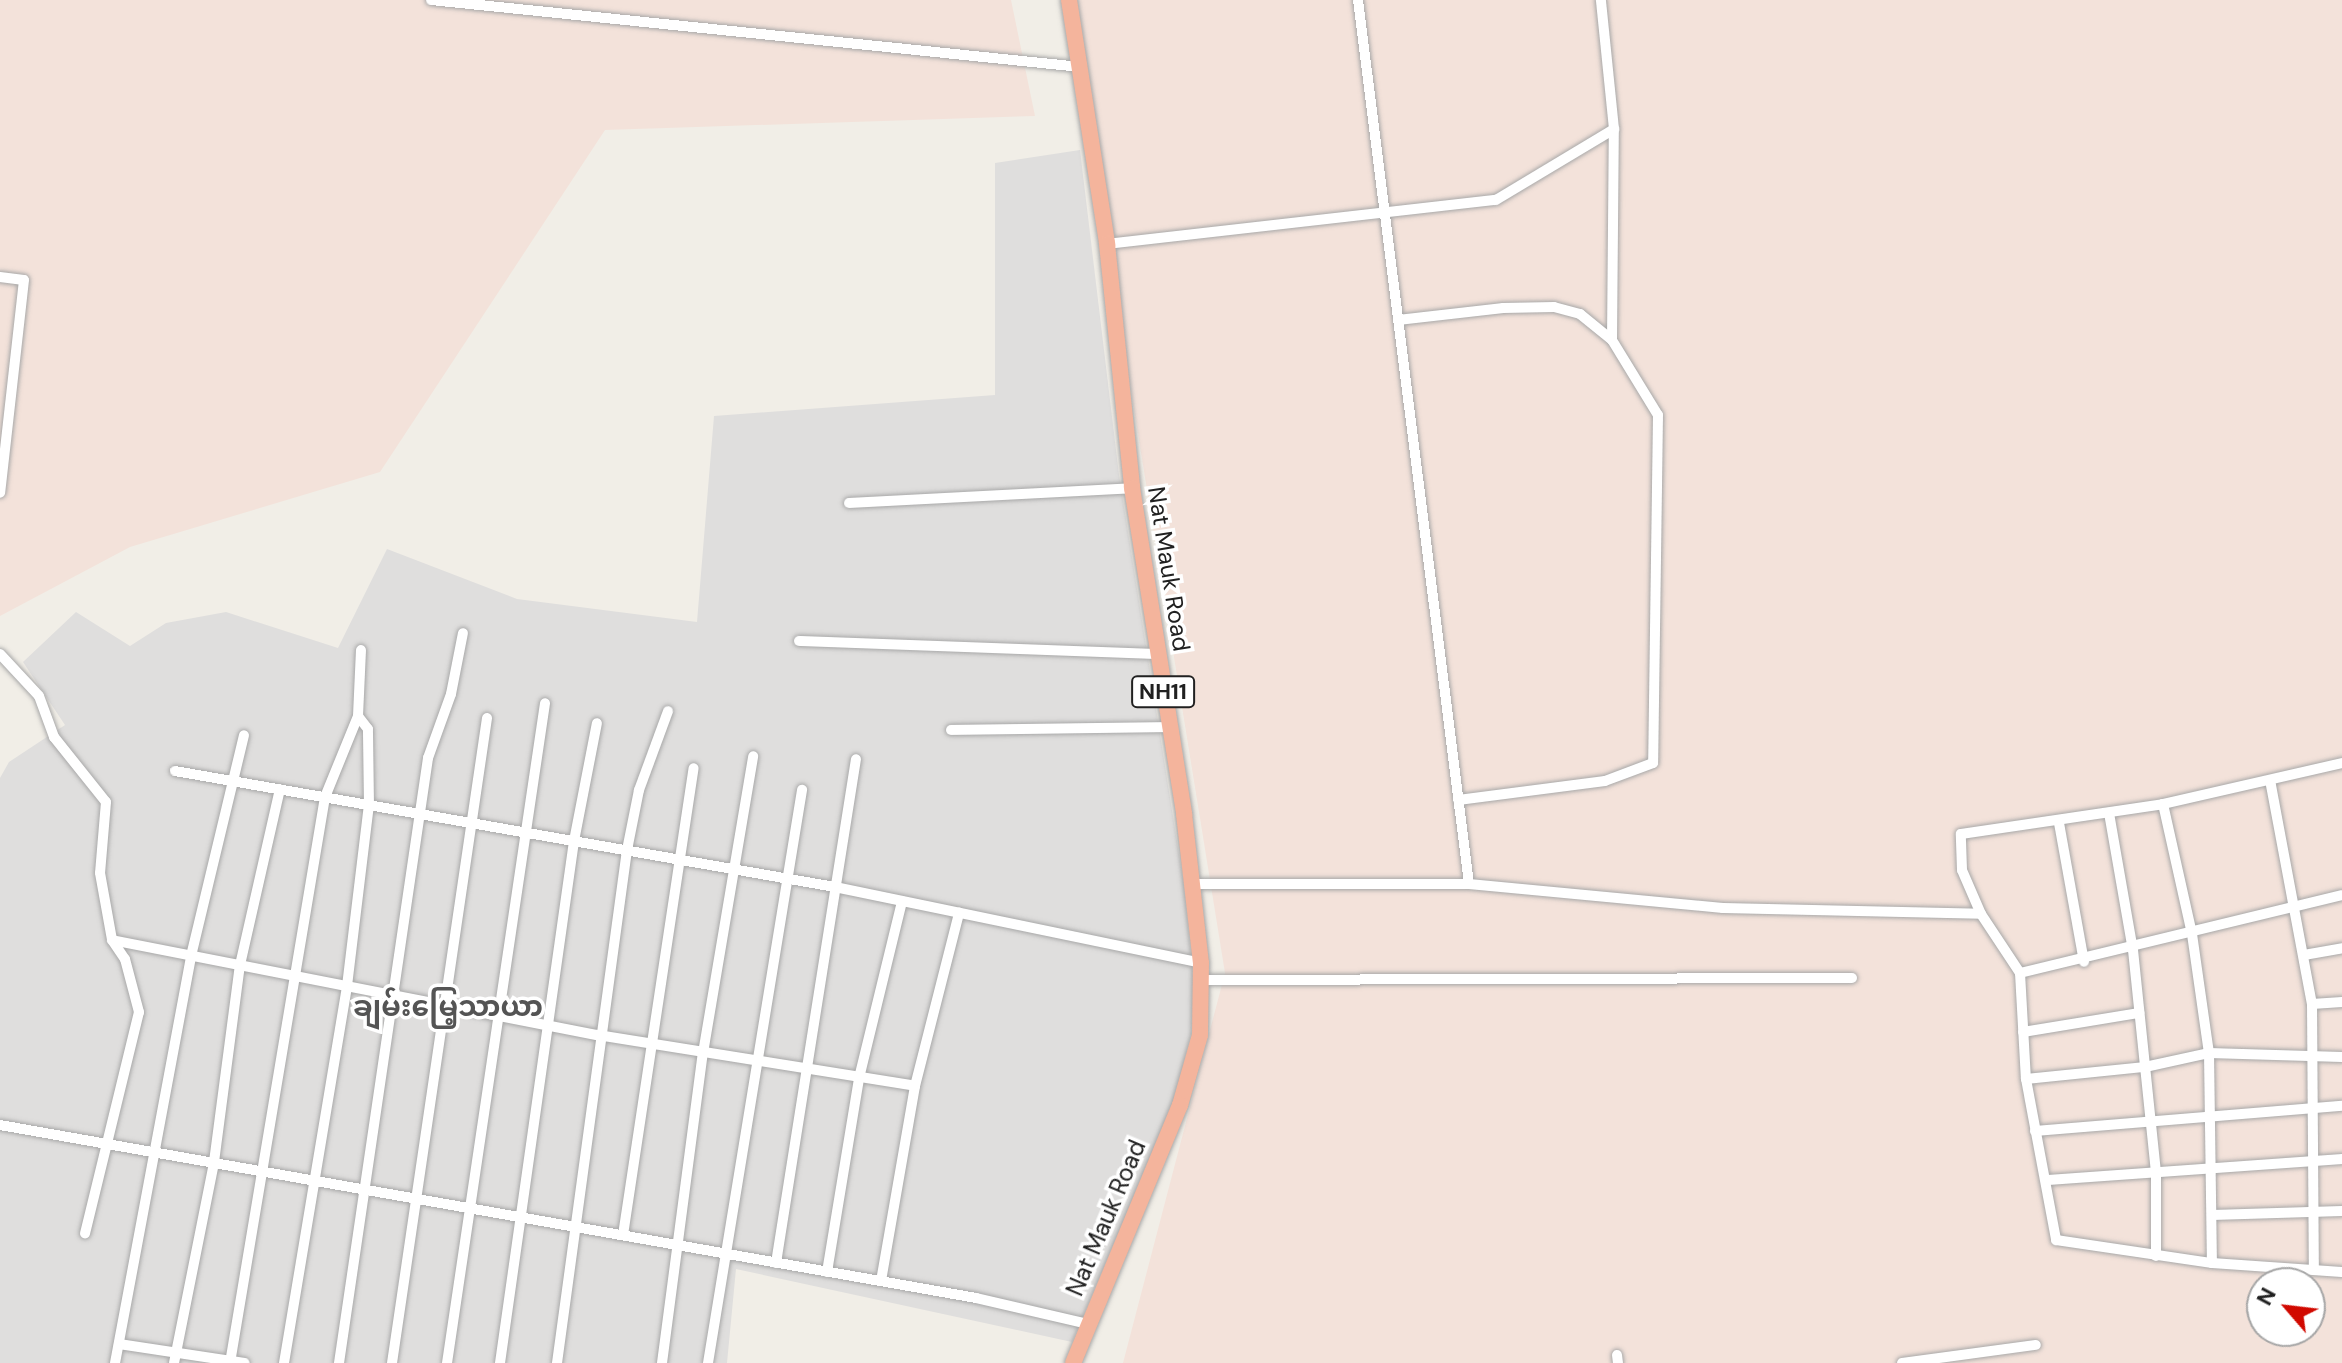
<!DOCTYPE html>
<meta charset="utf-8">
<style>
body{margin:0}
#map{position:relative;width:2342px;height:1363px;overflow:hidden;background:#f1eee7;font-family:"DM Sans","Noto Sans Myanmar",sans-serif}
div>[style]{position:absolute}
.residential>*{inset:0;background:#dfdedd}
.military>*{inset:0;background:#f3e2da}
.roads{filter:drop-shadow(0 0 2px #a8a8a8) drop-shadow(0 0 2px #a8a8a8)}
.minor>*{height:10px;margin:-5px;padding:0 5px;transform-origin:5px;border-radius:5px;background:#fff}
.trunk>*{height:16px;margin:-8px;padding:0 8px;transform-origin:8px;border-radius:8px;background:#f4b49c}
span{translate:-50% -50%;white-space:nowrap;text-align:center;line-height:1.15;-webkit-text-stroke:7px #fff;paint-order:stroke}
.shield-label span{padding:2px 6px;background:#fff;border:2px solid;border-radius:6px;-webkit-text-stroke-width:0}
.shield-label{font-size:22px;color:#212121;font-weight:700}
.street-label{font-size:24px;color:#212121}
.quarter-label{font-size:28px;color:#545454;font-weight:700}
.north{position:absolute;left:2246px;top:1267px;width:80px;height:80px;box-sizing:border-box;background:#fff;border:2px solid #a6a6a6;border-radius:50%;rotate:298deg;font-size:22px;font-weight:700;line-height:32px;text-align:center;color:#212121}
.north::after{content:'';display:block;margin:auto;width:28px;height:36px;background:#d10900;clip-path:polygon(50% 0,100% 100%,50% 72%,0 100%)}
</style>
<div id="map">
<div class="residential">
<i style="clip-path:polygon(1080px 150px,1119px 475px,1184px 886px,1193px 980px,1191px 1034px,1173px 1104px,1072px 1342px,736px 1269px,727px 1363px,0 1363px,0 778px,9px 762px,65px 725px,23px 662px,76px 612px,130px 646px,166px 623px,226px 612px,338px 648px,387px 549px,517px 599px,697px 622px,714px 416px,995px 395px,995px 163px)"></i>
</div>
<div class="military">
<i style="clip-path:polygon(0 0,1011px 0,1035px 116px,605px 130px,380px 472px,130px 547px,0 616px)"></i>
<i style="clip-path:polygon(evenodd,1068px 0,2342px 0,2342px 1363px,1123px 1363px,1225px 973px,1068px 0,2262px 1283px,2310px 1283px,2310px 1331px,2262px 1331px,2262px 1283px)"></i>
</div>
<div class="roads">
<div class="minor">
<i style="left:431px;top:0;width:652px;rotate:5.89deg"></i>
<i style="left:1358px;top:0;width:891px;rotate:82.84deg"></i>
<i style="left:1107px;top:244px;width:391px;rotate:-6.5deg"></i>
<i style="left:1496px;top:200px;width:138px;rotate:-31deg"></i>
<i style="left:1614px;top:129px;width:130px;rotate:-95.8deg"></i>
<i style="left:0;top:277px;width:24px;rotate:7deg"></i>
<i style="left:24px;top:280px;width:214px;rotate:96.4deg"></i>
<i style="left:1398px;top:320px;width:106px;rotate:-6.5deg"></i>
<i style="left:1503px;top:308px;width:51px;rotate:-1.1deg"></i>
<i style="left:1554px;top:307px;width:27px;rotate:15deg"></i>
<i style="left:1580px;top:314px;width:41px;rotate:39.1deg"></i>
<i style="left:1612px;top:340px;width:88px;rotate:58.5deg"></i>
<i style="left:1658px;top:415px;width:348px;rotate:90.8deg"></i>
<i style="left:1653px;top:763px;width:51px;rotate:159.4deg"></i>
<i style="left:1605px;top:781px;width:148px;rotate:172.6deg"></i>
<i style="left:1612px;top:340px;width:211px;rotate:-89.5deg"></i>
<i style="left:849px;top:503px;width:283px;rotate:-3deg"></i>
<i style="left:799px;top:641px;width:359px;rotate:2.1deg"></i>
<i style="left:0;top:654px;width:57px;rotate:47.1deg"></i>
<i style="left:39px;top:696px;width:44px;rotate:69.9deg"></i>
<i style="left:54px;top:737px;width:83px;rotate:51.3deg"></i>
<i style="left:106px;top:802px;width:71px;rotate:94.8deg"></i>
<i style="left:100px;top:873px;width:68px;rotate:79.8deg"></i>
<i style="left:112px;top:940px;width:23px;rotate:56deg"></i>
<i style="left:125px;top:959px;width:55px;rotate:75.2deg"></i>
<i style="left:139px;top:1012px;width:228px;rotate:103.7deg"></i>
<i style="left:951px;top:730px;width:217px;rotate:-0.8deg"></i>
<i style="left:175px;top:771px;width:670px;rotate:9.97deg"></i>
<i style="left:835px;top:887px;width:374px;rotate:11.7deg"></i>
<i style="left:2270px;top:780px;width:228px;rotate:79.4deg"></i>
<i style="left:2312px;top:1004px;width:263px;rotate:89.6deg"></i>
<i style="left:2163px;top:804px;width:133px;rotate:77.4deg"></i>
<i style="left:2192px;top:934px;width:120px;rotate:81.9deg"></i>
<i style="left:2209px;top:1053px;width:210px;rotate:89.2deg"></i>
<i style="left:2109px;top:813px;width:139px;rotate:80.1deg"></i>
<i style="left:2133px;top:950px;width:224px;rotate:84.1deg"></i>
<i style="left:2156px;top:1173px;width:83px;rotate:90deg"></i>
<i style="left:2059px;top:823px;width:141px;rotate:79.8deg"></i>
<i style="left:1192px;top:884px;width:277px"></i>
<i style="left:1469px;top:884px;width:255px;rotate:5.4deg"></i>
<i style="left:1723px;top:908px;width:258px;rotate:1.3deg"></i>
<i style="left:1981px;top:914px;width:71px;rotate:56.5deg"></i>
<i style="left:2020px;top:973px;width:106px;rotate:86.8deg"></i>
<i style="left:2026px;top:1079px;width:164px;rotate:79.4deg"></i>
<i style="left:2056px;top:1240px;width:158px;rotate:8.4deg"></i>
<i style="left:2212px;top:1263px;width:130px;rotate:4deg"></i>
<i style="left:1981px;top:914px;width:48px;rotate:-113.4deg"></i>
<i style="left:1962px;top:870px;width:36px;rotate:-92deg"></i>
<i style="left:1961px;top:834px;width:204px;rotate:-8.4deg"></i>
<i style="left:2163px;top:804px;width:184px;rotate:-12.9deg"></i>
<i style="left:112px;top:940px;width:495px;rotate:11.1deg"></i>
<i style="left:598px;top:1035px;width:321px;rotate:9.1deg"></i>
<i style="left:2304px;top:955px;width:39px;rotate:-10deg"></i>
<i style="left:2020px;top:973px;width:331px;rotate:-13.6deg"></i>
<i style="left:1201px;top:980px;width:651px;rotate:-0.18deg"></i>
<i style="left:2312px;top:1004px;width:30px;rotate:-4deg"></i>
<i style="left:2023px;top:1032px;width:118px;rotate:-9.3deg"></i>
<i style="left:2026px;top:1079px;width:120px;rotate:-5.8deg"></i>
<i style="left:2145px;top:1067px;width:66px;rotate:-12.3deg"></i>
<i style="left:2209px;top:1053px;width:133px;rotate:1.7deg"></i>
<i style="left:0;top:1125px;width:991px;rotate:10.05deg"></i>
<i style="left:976px;top:1298px;width:115px;rotate:13.1deg"></i>
<i style="left:2035px;top:1131px;width:308px;rotate:-4.7deg"></i>
<i style="left:2048px;top:1180px;width:295px;rotate:-4.1deg"></i>
<i style="left:2212px;top:1215px;width:130px;rotate:-1.8deg"></i>
<i style="left:623px;top:1235px;width:472px;rotate:-81.4deg"></i>
<i style="left:776px;top:1263px;width:510px;rotate:-80.98deg"></i>
<i style="left:827px;top:1272px;width:197px;rotate:-80.6deg"></i>
<i style="left:859px;top:1078px;width:182px;rotate:-76.3deg"></i>
<i style="left:881px;top:1281px;width:198px;rotate:-80.1deg"></i>
<i style="left:915px;top:1086px;width:179px;rotate:-75.7deg"></i>
<i style="left:119px;top:1344px;width:127px;rotate:8.6deg"></i>
<i style="left:1617px;top:1355px;width:8px;rotate:83deg"></i>
<i style="left:115px;top:1363px;width:414px;rotate:-79.4deg"></i>
<i style="left:191px;top:956px;width:227px;rotate:-76.5deg"></i>
<i style="left:174px;top:1363px;width:205px;rotate:-78.7deg"></i>
<i style="left:214px;top:1162px;width:199px;rotate:-82.5deg"></i>
<i style="left:240px;top:965px;width:180px;rotate:-77.2deg"></i>
<i style="left:230px;top:1363px;width:574px;rotate:-80.47deg"></i>
<i style="left:325px;top:797px;width:87px;rotate:-67.8deg"></i>
<i style="left:358px;top:716px;width:66px;rotate:-87.4deg"></i>
<i style="left:284px;top:1363px;width:382px;rotate:-80.5deg"></i>
<i style="left:347px;top:986px;width:182px;rotate:-83.1deg"></i>
<i style="left:369px;top:805px;width:76px;rotate:-90.8deg"></i>
<i style="left:368px;top:729px;width:16px;rotate:-128deg"></i>
<i style="left:339px;top:1363px;width:612px;rotate:-81.63deg"></i>
<i style="left:428px;top:758px;width:68px;rotate:-70.2deg"></i>
<i style="left:451px;top:694px;width:62px;rotate:-78.9deg"></i>
<i style="left:392px;top:1363px;width:652px;rotate:-81.62deg"></i>
<i style="left:447px;top:1363px;width:667px;rotate:-81.55deg"></i>
<i style="left:500px;top:1363px;width:527px;rotate:-81.93deg"></i>
<i style="left:574px;top:841px;width:120px;rotate:-79deg"></i>
<i style="left:557px;top:1363px;width:518px;rotate:-82.23deg"></i>
<i style="left:627px;top:850px;width:61px;rotate:-78.7deg"></i>
<i style="left:639px;top:790px;width:84px;rotate:-69.8deg"></i>
<i style="left:662px;top:1363px;width:313px;rotate:-82.5deg"></i>
<i style="left:703px;top:1053px;width:301px;rotate:-80.4deg"></i>
<i style="left:708px;top:1363px;width:581px;rotate:-80.68deg"></i>
<i style="left:1902px;top:1363px;width:135px;rotate:-7.7deg"></i>
</div>
<div class="trunk">
<i style="left:1069px;top:0;width:247px;rotate:81.1deg"></i>
<i style="left:1107px;top:244px;width:245px;rotate:84.1deg"></i>
<i style="left:1132px;top:488px;width:330px;rotate:80.9deg"></i>
<i style="left:1184px;top:814px;width:150px;rotate:83.5deg"></i>
<i style="left:1201px;top:963px;width:72px;rotate:90.8deg"></i>
<i style="left:1200px;top:1035px;width:73px;rotate:105.9deg"></i>
<i style="left:1180px;top:1105px;width:279px;rotate:112.5deg"></i>
</div>
</div>
<div class="shield-label">
<span style="left:1163px;top:692px">NH11</span>
</div>
<div class="street-label">
<span style="left:1169px;top:569px;rotate:81deg">Nat Mauk Road</span>
<span style="left:1106px;top:1218px;rotate:-67deg">Nat Mauk Road</span>
</div>
<div class="quarter-label">
<span style="left:448px;top:1007px">ချမ်းမြေ့သာယာ</span>
</div>
<div class="north">N</div>
</div>
